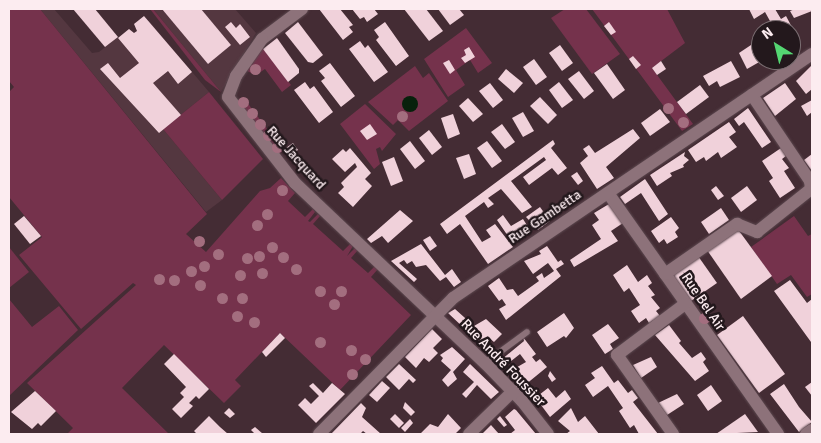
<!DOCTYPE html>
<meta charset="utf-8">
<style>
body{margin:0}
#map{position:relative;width:821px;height:443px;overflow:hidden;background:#442c34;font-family:Signika,sans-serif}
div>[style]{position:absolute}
.built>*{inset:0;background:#543740}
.green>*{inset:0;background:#75324c}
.water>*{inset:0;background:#07210c}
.round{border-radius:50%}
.building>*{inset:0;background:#f0d1da}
.roads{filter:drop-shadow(0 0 1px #5c484f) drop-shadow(0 0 1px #5c484f)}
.lane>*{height:6px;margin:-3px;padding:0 3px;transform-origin:3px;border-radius:3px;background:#8d727a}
.street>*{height:12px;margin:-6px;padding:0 6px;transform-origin:6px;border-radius:6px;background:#8d727a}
.trees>*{width:11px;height:11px;margin:-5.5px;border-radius:50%;background:#a36e7f}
span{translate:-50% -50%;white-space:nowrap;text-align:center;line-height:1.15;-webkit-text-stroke:5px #23181c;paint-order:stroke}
.street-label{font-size:14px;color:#fcecf0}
.frame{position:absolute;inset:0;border:10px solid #fcecf0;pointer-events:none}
.north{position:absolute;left:751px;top:20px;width:50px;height:50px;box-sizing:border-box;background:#23181c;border:1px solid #7a6d71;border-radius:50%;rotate:324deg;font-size:14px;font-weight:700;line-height:20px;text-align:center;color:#fcecf0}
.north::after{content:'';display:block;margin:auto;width:18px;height:22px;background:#54d672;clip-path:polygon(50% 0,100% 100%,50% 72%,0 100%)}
</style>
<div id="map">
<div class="built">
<i style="clip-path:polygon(40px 9px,54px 9px,92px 53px,99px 52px,118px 37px,123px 43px,149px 21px,209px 92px,163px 129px,222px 200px,206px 212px)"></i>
<i style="clip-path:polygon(153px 9px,235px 9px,256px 33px,221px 92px)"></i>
</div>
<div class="green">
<i style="clip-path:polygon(9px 9px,40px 9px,207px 214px,186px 234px,206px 252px,260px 191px,270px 188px,281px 178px,295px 193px,288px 201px,305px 217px,313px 209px,315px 212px,308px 221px,310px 222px,318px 214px,320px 216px,313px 224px,343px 251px,350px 244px,353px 246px,347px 256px,355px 248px,358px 250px,351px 258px,368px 273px,375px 266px,378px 269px,371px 277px,411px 315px,340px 390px,280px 333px,235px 380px,241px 386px,224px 403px,164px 345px,122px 388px,169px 434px,67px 434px,73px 428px,27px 383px,136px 285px,133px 283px,81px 329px,19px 255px,42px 237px,9px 197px,9px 92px,14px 87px,9px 81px)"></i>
<i style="clip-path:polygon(150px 9px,153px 9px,221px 92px,205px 80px)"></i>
<i style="clip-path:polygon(565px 9px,586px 9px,620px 54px,592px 74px,551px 18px)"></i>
<i style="clip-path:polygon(592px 9px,667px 9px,685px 43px,652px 68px,693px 124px,682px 131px)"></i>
<i style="clip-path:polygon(466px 28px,492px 63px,478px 73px,470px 60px,456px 70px,465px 85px,448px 97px,424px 59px)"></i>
<i style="clip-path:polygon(262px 47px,291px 85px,282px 92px,265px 69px,256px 75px,247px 71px)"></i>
<i style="clip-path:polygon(415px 66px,423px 78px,429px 73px,448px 101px,409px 131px,398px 120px,393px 125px,368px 102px)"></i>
<i style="clip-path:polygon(209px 92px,263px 159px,222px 200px,163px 129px)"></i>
<i style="clip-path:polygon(243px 97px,283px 150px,279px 154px,237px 101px)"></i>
<i style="clip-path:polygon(365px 104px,396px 134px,382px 151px,380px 147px,376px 149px,380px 164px,374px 169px,340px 124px)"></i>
<i style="clip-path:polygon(794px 216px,808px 236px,812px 234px,812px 294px,807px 297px,791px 275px,777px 284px,751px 247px)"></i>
<i style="clip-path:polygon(9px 247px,29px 272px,9px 288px)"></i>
<i style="clip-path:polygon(9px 299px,32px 327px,59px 306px,78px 330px,9px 396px)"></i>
</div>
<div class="water">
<i class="round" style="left:402px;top:96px;width:16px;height:16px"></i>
</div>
<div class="building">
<i style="clip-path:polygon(73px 9px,95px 9px,118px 37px,105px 47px)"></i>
<i style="clip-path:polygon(162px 9px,201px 9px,231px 45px,208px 64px)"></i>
<i style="clip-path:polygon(319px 9px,340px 9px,353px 25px,349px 27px,353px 32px,343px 40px)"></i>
<i style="clip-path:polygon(352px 9px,374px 9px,378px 14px,367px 22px,364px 17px,360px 19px)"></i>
<i style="clip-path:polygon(404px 9px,426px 9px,443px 31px,429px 41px)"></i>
<i style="clip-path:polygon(438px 9px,459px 9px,464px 15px,450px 25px)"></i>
<i style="clip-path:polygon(749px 9px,775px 9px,781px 19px,786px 16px,794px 31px,775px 30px,765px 12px,754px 19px)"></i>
<i style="clip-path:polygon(795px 9px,812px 9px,812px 11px,794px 18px,790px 11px)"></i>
<i style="clip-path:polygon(144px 16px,192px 72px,178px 84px,168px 71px,153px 83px,181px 115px,159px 133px,100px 69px,108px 63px,120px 78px,139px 63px,118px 38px,129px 29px,134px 33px,137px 31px,134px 24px)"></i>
<i style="clip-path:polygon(231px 22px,236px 28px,240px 24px,250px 37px,240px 45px,225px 27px)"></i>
<i style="clip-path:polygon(298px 22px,323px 55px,313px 63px,308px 62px,285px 33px)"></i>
<i style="clip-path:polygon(385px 22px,409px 56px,396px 66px,376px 40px,379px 37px,374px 30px)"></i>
<i style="clip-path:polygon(609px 22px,616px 32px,611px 35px,604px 26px)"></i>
<i style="clip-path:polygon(277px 38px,299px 69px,299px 73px,288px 82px,263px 49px)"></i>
<i style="clip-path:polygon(360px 41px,365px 48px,368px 45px,388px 72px,374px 82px,349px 49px)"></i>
<i style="clip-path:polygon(757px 41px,761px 49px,761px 61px,747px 69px,739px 53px)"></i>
<i style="clip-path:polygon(560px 45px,573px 63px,562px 71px,549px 53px)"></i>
<i style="clip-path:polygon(469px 47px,475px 57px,465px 63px,461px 58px,466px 55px,464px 50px)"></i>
<i style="clip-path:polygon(633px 56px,641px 65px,636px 69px,629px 59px)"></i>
<i style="clip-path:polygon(534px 59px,547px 77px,536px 85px,523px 67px)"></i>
<i style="clip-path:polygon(449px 60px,455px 70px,450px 74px,443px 63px)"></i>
<i style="clip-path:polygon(661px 61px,666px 69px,657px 75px,652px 68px)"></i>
<i style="clip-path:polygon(731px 61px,740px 77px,720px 87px,717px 81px,709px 86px,703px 76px)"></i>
<i style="clip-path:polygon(330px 63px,355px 96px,341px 107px,321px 81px,325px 78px,319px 71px)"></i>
<i style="clip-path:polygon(607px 64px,625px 90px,613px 99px,594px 73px)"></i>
<i style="clip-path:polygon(812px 65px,812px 89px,806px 94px,796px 81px)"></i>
<i style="clip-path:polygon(506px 69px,523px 83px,514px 93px,498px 79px)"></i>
<i style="clip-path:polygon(579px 71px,594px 91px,584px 99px,568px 79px)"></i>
<i style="clip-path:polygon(305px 82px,310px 89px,314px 86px,333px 112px,319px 123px,294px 90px)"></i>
<i style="clip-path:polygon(559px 82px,573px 100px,562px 108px,549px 90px)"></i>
<i style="clip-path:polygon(490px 83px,503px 100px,493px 108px,479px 91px)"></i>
<i style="clip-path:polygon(785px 83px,796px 99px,775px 116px,763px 98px)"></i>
<i style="clip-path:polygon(700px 85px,709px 97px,686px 114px,677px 102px)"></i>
<i style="clip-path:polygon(540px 97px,557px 115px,548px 124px,530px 106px)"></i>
<i style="clip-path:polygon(468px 98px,483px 114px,473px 122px,459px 106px)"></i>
<i style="clip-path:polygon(812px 100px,812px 112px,807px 116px,801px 106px)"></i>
<i style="clip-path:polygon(748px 108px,771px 142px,762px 148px,744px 122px,739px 126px,734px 119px)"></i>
<i style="clip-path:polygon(660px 109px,670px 122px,650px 136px,641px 123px)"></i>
<i style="clip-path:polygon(523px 112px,534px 131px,523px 137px,512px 118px)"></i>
<i style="clip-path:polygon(453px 114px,460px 134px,448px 139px,441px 118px)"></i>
<i style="clip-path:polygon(729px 122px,736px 132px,729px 137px,737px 147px,721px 158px,718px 152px,706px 161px,704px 157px,696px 162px,688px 150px)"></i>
<i style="clip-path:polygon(370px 124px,377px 134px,367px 140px,360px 131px)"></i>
<i style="clip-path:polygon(502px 124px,515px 142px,505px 149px,491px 132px)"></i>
<i style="clip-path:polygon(633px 129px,640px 138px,606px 167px,614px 178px,597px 189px,580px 163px,588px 156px,583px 149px,589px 145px,595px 153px)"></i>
<i style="clip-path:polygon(429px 130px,442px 147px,432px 155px,419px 138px)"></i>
<i style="clip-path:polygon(553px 140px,555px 144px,551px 148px,567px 168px,558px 175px,552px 168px,529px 185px,523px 177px,546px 160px,544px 157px,511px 181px,532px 207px,522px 213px,501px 189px,488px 198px,494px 204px,488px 208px,484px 202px,465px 216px,482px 242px,491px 237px,486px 230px,495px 224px,513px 247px,488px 264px,460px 224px,447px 234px,440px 224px)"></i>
<i style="clip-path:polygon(410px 141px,425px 161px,415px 169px,400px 149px)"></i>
<i style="clip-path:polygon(487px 141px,502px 161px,492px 168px,477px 148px)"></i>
<i style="clip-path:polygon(293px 143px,298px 150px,289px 157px,283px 150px)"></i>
<i style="clip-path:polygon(350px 148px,371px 173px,365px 179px,372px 186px,353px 207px,338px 193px,344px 187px,341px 183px,357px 167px,355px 163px,345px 172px,332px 159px,343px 149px,346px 152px)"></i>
<i style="clip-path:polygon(781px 148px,786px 156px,782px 159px,789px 168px,784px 171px,795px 188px,780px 198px,769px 181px,773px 178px,762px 161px)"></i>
<i style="clip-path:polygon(685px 152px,684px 156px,689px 160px,683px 165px,684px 167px,670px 173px,672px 176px,657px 186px,650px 175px)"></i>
<i style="clip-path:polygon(469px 154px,476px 174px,464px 179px,456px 158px)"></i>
<i style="clip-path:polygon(812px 154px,812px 171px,804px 160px)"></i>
<i style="clip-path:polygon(394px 157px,403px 181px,391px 186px,382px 162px)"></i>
<i style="clip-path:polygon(577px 172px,583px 181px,578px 185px,571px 176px)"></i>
<i style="clip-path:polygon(645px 179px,668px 214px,659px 221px,641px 193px,625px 204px,620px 197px)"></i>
<i style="clip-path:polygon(716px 186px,724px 196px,718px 200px,711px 190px)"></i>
<i style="clip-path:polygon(747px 186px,757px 200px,741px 212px,731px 198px)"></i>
<i style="clip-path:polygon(609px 204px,623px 223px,611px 231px,618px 241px,574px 267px,570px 260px,601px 239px,592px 225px,599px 220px,594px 213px)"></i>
<i style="clip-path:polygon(540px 207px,550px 221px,538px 230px,526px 217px)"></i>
<i style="clip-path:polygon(721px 208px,729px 220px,709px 234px,701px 222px)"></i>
<i style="clip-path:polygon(400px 210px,413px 221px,388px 243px,382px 236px,371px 243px,367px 239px)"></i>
<i style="clip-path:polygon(503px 215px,511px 226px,523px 219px,530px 230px,512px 242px,497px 220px)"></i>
<i style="clip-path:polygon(24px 216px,41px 236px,30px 244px,14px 224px)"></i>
<i style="clip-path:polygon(671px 217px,679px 228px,675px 232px,678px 237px,667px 244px,664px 239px,659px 243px,651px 231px)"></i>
<i style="clip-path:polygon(737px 228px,772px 276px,741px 299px,707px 250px)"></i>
<i style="clip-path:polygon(430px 236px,437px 246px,430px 251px,423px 240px)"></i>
<i style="clip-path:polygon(421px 244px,445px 275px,452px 269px,461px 282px,454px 287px,446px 277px,440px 281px,426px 265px,416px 267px,412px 261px,407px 264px,404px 260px,399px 263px,417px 279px,414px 282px,391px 261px)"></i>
<i style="clip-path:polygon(547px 246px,558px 262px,561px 260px,564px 264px,556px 269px,561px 276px,506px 320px,499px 309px,506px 305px,502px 299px,499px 301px,488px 286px,499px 278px,507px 290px,513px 289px,518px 296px,539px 281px,536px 277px,542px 273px,544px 278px,554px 271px,548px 263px,533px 274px,524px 261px,541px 254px,539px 251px)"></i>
<i style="clip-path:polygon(698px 256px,717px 283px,691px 301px,673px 275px)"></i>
<i style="clip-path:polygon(627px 265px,638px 282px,647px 275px,652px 283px,648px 286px,655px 295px,651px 297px,660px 308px,656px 311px,660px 316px,649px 323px,646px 318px,639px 323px,631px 311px,640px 305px,629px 288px,624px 292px,613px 275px)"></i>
<i style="clip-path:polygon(790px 280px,807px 303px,812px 299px,811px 342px,774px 291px)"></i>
<i style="clip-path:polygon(455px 309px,474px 326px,486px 319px,502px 334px,494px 342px,488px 337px,481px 344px,448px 313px)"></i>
<i style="clip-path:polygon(564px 313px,574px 328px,566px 338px,564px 336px,547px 347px,537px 332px)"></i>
<i style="clip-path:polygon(743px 316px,785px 374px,759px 393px,717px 335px)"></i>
<i style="clip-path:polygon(608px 324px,619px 338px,610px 344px,613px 349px,605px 354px,592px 335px)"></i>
<i style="clip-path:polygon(669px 325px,681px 341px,679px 343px,692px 358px,701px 352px,706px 359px,703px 362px,709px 371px,695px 381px,655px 335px)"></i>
<i style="clip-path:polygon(432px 329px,442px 339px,433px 348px,438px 353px,429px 362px,424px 358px,416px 368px,405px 357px)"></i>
<i style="clip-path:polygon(280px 333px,285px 338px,266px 357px,262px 352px)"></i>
<i style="clip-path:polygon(523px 337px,536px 354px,532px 357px,536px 362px,540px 359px,547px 367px,525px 385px,512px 370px,526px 362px,520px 354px,506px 365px,501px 360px,524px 341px)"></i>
<i style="clip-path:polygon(452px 347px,465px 359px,453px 372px,457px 379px,448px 387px,442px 380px,451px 370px,441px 361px,443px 358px,440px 355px)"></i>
<i style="clip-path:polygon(174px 354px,209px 389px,199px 399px,196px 396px,189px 403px,193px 406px,181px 418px,172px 409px,184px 397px,180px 393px,186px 387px,164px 364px)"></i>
<i style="clip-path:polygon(651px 357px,657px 367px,641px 378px,633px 365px)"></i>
<i style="clip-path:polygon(399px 364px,416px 380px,413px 383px,409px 379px,399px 390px,386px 377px)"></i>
<i style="clip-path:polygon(470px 364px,499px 392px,491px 399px,477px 385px,466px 398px,462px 394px,474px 382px,463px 372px)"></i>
<i style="clip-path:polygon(602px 366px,614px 383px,618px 380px,628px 393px,632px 390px,638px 398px,633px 402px,658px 434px,639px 434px,634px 425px,630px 428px,619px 411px,623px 408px,608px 386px,593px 397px,585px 385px,595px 378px,591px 373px)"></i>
<i style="clip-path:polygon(550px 371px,556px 379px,552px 382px,548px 376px)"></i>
<i style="clip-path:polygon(382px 381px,390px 388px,377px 402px,369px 395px)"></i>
<i style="clip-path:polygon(812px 382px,812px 396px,805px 387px)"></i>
<i style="clip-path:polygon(313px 383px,323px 393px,332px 383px,345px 394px,316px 423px,298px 405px,305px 398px,311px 404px,319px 396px,309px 386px)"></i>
<i style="clip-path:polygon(784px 384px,799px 407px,812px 422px,799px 432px,770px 394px)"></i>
<i style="clip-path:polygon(711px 385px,722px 401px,708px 411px,697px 395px)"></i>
<i style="clip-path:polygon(548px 388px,556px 398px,565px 390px,571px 399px,550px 417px,538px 401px,541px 398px,539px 395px)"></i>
<i style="clip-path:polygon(35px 391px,56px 411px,41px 426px,38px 423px,32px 429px,11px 412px)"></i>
<i style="clip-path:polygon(677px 394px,684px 404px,667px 415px,658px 403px)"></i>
<i style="clip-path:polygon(405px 402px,415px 412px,411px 416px,403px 408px)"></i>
<i style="clip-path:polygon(361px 403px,366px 408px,362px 417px,381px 434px,367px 434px,363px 431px,360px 434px,331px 434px)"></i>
<i style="clip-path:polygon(229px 408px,235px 414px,230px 418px,224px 413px)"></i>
<i style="clip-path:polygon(571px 408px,578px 422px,585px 416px,599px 434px,566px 434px,570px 431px,558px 421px)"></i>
<i style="clip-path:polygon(514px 409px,516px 410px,536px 434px,510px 434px,515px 430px,505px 417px)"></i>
<i style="clip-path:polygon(395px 414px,404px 423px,399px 428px,390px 419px)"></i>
<i style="clip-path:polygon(448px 414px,461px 428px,455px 434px,420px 434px,430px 424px,438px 427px)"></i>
<i style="clip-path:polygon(745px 414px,758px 432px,716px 434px)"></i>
<i style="clip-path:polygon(209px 416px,220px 427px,228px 434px,197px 434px,194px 431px)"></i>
<i style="clip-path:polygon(500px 416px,507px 425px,504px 427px,497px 419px)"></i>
<i style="clip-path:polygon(410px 419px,413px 423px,405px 432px,401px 428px)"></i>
<i style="clip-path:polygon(491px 425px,499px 434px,482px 434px)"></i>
<i style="clip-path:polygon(255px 427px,263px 434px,255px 434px,251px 430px)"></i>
</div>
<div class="roads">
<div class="lane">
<i style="left:485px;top:363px;width:52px;rotate:-36.4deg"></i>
</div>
<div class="street">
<i style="left:302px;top:9px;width:50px;rotate:143.1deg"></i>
<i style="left:262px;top:39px;width:45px;rotate:125.1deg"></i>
<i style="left:236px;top:76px;width:22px;rotate:111deg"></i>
<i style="left:228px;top:97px;width:109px;rotate:52.1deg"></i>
<i style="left:295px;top:183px;width:262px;rotate:43.5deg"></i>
<i style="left:485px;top:363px;width:53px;rotate:45.8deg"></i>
<i style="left:522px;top:401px;width:42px;rotate:51.8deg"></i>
<i style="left:608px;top:193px;width:295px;rotate:54.8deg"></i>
<i style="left:665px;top:274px;width:88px;rotate:-34.8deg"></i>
<i style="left:737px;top:224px;width:22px;rotate:22deg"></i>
<i style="left:757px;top:232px;width:69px;rotate:-38.5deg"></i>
<i style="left:811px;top:189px;width:8px;rotate:-97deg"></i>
<i style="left:810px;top:181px;width:104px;rotate:-124deg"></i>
<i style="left:319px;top:434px;width:191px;rotate:-45.4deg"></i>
<i style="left:453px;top:298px;width:434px;rotate:-34.2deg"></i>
<i style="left:469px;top:434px;width:62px;rotate:-44.3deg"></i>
<i style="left:673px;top:434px;width:97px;rotate:-125.3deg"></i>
<i style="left:617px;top:355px;width:85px;rotate:-36.9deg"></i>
<i style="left:806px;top:434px;width:7px;rotate:-34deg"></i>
</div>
</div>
<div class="trees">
<i style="left:255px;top:69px"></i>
<i style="left:243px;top:102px"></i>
<i style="left:668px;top:108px"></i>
<i style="left:252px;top:113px"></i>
<i style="left:402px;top:116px"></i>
<i style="left:683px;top:122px"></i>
<i style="left:260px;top:124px"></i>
<i style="left:268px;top:135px"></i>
<i style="left:277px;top:147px"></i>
<i style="left:282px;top:190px"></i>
<i style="left:267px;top:214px"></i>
<i style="left:257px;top:225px"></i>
<i style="left:199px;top:241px"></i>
<i style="left:272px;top:247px"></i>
<i style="left:218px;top:254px"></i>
<i style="left:259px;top:256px"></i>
<i style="left:283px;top:257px"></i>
<i style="left:247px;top:258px"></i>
<i style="left:204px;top:266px"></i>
<i style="left:296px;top:269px"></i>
<i style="left:191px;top:271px"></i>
<i style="left:262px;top:273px"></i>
<i style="left:240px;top:275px"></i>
<i style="left:159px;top:279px"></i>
<i style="left:174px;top:280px"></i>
<i style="left:200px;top:285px"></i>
<i style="left:320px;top:291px"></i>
<i style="left:341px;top:291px"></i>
<i style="left:222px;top:298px"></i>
<i style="left:242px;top:298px"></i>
<i style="left:334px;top:304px"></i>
<i style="left:237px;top:316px"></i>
<i style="left:704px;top:318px"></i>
<i style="left:254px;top:322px"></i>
<i style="left:320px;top:342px"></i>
<i style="left:351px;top:350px"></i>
<i style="left:365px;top:359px"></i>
<i style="left:352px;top:374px"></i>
</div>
<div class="street-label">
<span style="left:296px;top:158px;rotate:48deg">Rue Jacquard</span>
<span style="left:545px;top:217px;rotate:-34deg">Rue Gambetta</span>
<span style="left:703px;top:302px;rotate:56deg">Rue Bel Air</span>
<span style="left:503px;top:363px;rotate:46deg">Rue André Foussier</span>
</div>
<div class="frame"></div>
<div class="north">N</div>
</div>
